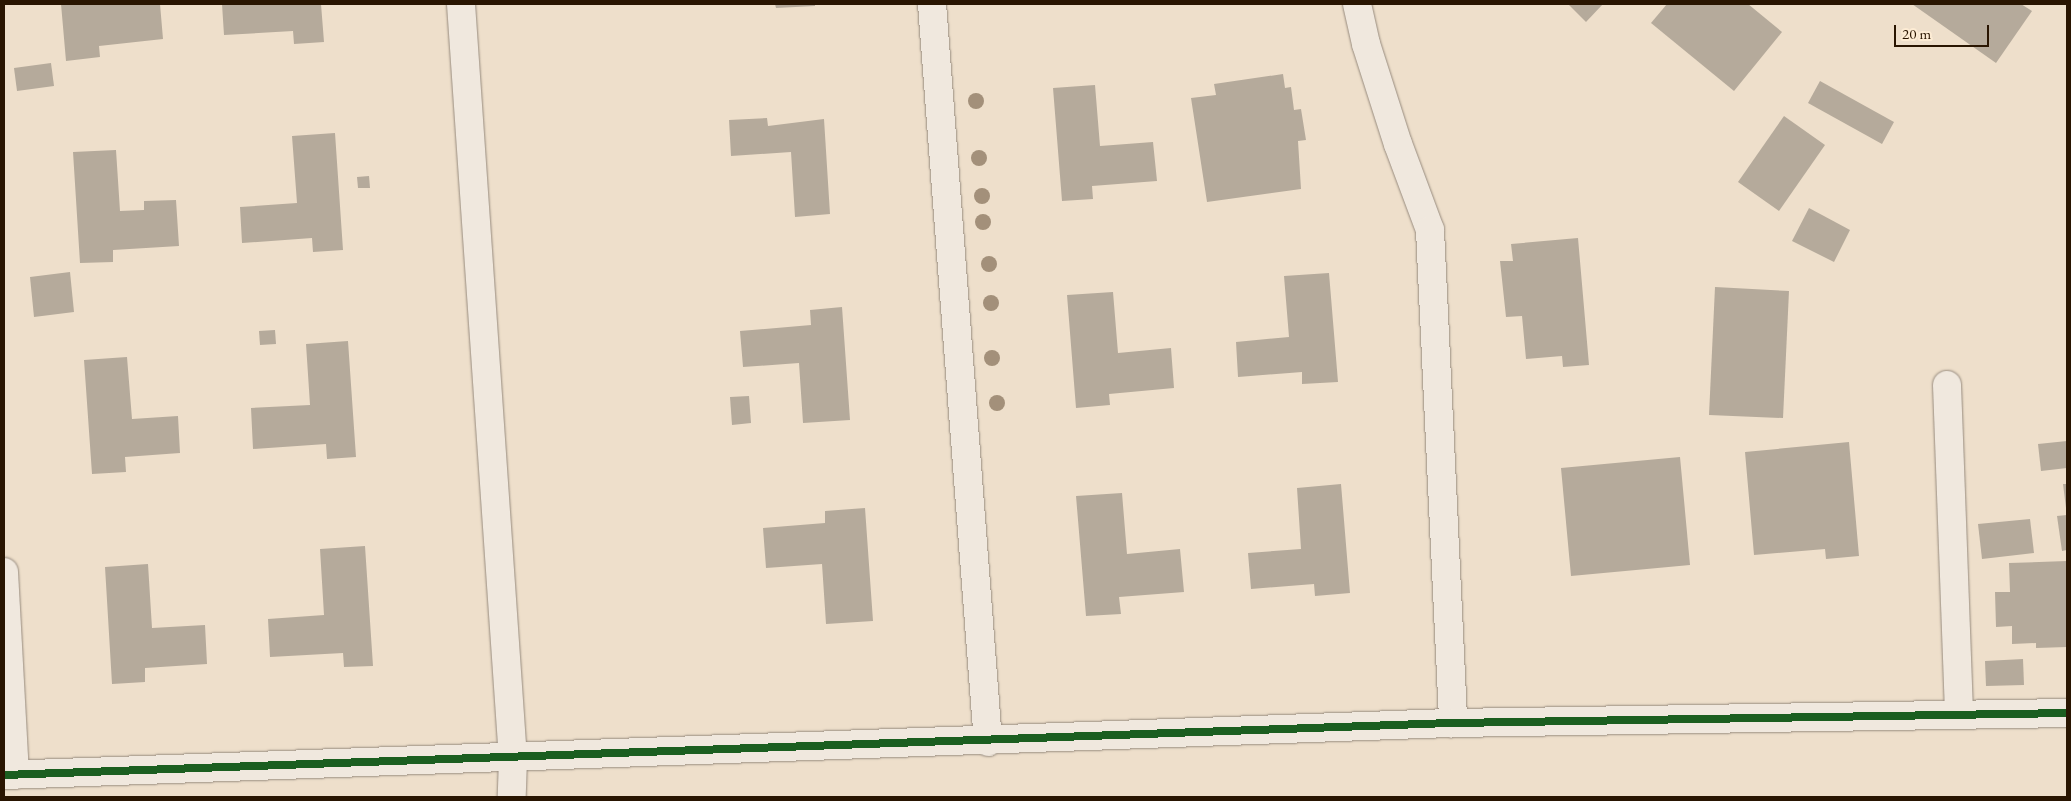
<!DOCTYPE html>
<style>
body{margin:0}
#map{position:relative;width:2071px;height:801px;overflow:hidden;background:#eedfcb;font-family:"EB Garamond",serif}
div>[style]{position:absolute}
.building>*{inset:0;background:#b5aa9b}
.roads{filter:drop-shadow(0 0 1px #978b7e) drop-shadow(0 0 1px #978b7e)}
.minor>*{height:28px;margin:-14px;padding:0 14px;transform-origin:14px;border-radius:14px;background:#f0e8de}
.cycleway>*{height:8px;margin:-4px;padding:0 4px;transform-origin:4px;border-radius:4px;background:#1b5e20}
.trees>*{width:16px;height:16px;margin:-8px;border-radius:50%;background:#a3907a}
span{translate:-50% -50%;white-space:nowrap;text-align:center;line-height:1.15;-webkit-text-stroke:5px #fdecd4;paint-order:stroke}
.frame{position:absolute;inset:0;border:5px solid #291501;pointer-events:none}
.scale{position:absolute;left:1894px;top:25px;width:95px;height:22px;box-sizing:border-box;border:2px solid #291501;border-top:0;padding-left:6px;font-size:15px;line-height:18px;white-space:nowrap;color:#291501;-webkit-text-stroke:4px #fdecd4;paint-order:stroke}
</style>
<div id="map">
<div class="building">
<i style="clip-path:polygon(61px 4px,160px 4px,163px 39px,99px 46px,100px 57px,66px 61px)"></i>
<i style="clip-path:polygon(222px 4px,321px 4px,324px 42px,294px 44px,293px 31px,224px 35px)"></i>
<i style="clip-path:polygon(775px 4px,815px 4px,815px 6px,776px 8px)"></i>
<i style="clip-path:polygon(1568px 4px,1603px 4px,1586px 22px)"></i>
<i style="clip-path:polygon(1667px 4px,1748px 4px,1782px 32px,1734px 91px,1651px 23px)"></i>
<i style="clip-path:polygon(1912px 4px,2021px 4px,2032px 11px,1996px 63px)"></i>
<i style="clip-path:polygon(51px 63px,54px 86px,17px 91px,14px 68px)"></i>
<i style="clip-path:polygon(1283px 74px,1285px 88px,1291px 87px,1294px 110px,1301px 109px,1306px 140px,1298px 141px,1301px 189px,1207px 202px,1191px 98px,1216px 95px,1214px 84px)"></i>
<i style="clip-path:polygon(1820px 81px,1894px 122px,1882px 144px,1808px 103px)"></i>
<i style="clip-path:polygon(1095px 85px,1100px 146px,1153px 142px,1157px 181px,1092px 186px,1093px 199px,1062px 201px,1053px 88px)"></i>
<i style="clip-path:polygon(1784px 116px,1825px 145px,1779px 211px,1738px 182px)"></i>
<i style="clip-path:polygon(767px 118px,768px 126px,824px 119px,830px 214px,795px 217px,791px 152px,731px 156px,729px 120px)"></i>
<i style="clip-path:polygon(335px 133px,343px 250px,313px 252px,312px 238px,242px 243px,240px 207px,297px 203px,292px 136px)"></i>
<i style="clip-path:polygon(116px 150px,120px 211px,144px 210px,144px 201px,176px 200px,179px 246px,113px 250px,113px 262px,80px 263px,73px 152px)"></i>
<i style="clip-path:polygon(369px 176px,370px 188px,358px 188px,357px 177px)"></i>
<i style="clip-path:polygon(1809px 208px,1850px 230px,1834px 262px,1792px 241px)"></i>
<i style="clip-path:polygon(1578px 238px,1589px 365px,1563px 367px,1562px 356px,1526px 359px,1522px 316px,1506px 317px,1500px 261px,1513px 261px,1511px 244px)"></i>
<i style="clip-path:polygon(70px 272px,74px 312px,34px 317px,30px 277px)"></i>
<i style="clip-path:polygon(1329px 273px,1338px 382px,1302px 384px,1302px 372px,1238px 377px,1236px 342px,1289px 337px,1284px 276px)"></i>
<i style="clip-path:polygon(1715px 287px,1789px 291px,1783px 418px,1709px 415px)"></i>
<i style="clip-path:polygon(1113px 292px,1118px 353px,1171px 348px,1174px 388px,1109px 394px,1110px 405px,1076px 408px,1067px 295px)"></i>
<i style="clip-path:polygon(842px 307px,850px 420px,803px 423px,799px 363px,743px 367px,740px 331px,811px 325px,810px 310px)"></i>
<i style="clip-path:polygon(275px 330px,276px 344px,260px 345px,259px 331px)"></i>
<i style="clip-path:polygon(348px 341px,356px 457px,327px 459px,326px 444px,253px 449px,251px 408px,310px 405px,306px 344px)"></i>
<i style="clip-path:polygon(127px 357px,132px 419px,178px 416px,180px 453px,125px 457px,126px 472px,92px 474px,84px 360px)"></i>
<i style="clip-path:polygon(749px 396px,751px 423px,732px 425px,730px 397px)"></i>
<i style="clip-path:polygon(2067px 441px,2067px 468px,2041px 471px,2038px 444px)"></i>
<i style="clip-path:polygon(1849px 442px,1859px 556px,1826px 559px,1825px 549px,1754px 555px,1745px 452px)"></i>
<i style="clip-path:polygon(1680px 457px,1690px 565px,1571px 576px,1561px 468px)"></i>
<i style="clip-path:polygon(1341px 484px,1350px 593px,1315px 596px,1314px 584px,1251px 589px,1248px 553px,1301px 549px,1297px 488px)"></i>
<i style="clip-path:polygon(2063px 484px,2067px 484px,2067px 508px,2066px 508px)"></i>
<i style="clip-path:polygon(1122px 493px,1127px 554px,1180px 549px,1184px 592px,1119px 597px,1121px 614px,1086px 616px,1076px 496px)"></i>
<i style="clip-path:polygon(865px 508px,873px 621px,826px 624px,822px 564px,766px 568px,763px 528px,825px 523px,825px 511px)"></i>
<i style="clip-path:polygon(2067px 515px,2067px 550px,2062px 551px,2057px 516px)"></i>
<i style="clip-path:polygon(2030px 519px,2034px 553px,1982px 559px,1978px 524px)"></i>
<i style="clip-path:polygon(365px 546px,373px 666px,344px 667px,343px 653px,270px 657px,268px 619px,324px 615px,320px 549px)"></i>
<i style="clip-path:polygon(2067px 561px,2067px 647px,2036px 648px,2036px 643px,2012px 644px,2012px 626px,1996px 627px,1995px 592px,2010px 592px,2009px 563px)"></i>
<i style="clip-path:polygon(148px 564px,152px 628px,205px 625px,207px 664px,145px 668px,145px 682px,112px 684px,105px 567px)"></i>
<i style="clip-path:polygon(2023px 659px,2024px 685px,1986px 686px,1985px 661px)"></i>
</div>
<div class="roads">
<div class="minor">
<i style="left:461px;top:4px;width:757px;rotate:86.06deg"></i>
<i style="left:513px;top:759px;width:38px;rotate:92deg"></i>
<i style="left:932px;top:4px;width:740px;rotate:85.66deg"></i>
<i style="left:1357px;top:4px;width:41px;rotate:77.3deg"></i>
<i style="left:1366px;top:44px;width:105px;rotate:72.3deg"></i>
<i style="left:1398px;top:144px;width:92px;rotate:69.6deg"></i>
<i style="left:1430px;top:230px;width:494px;rotate:87.3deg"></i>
<i style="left:1947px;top:385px;width:330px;rotate:87.9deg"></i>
<i style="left:4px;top:572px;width:203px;rotate:86.9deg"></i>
<i style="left:4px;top:775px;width:1450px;rotate:-2.06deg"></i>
<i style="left:1453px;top:723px;width:614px;rotate:-0.93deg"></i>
</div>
</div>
<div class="cycleway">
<i style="left:4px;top:775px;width:1450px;rotate:-2.06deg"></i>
<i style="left:1453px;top:723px;width:614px;rotate:-0.93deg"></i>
</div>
<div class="trees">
<i style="left:976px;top:101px"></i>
<i style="left:979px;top:158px"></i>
<i style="left:982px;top:196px"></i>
<i style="left:983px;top:222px"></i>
<i style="left:989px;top:264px"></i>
<i style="left:991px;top:303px"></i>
<i style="left:992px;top:358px"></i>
<i style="left:997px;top:403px"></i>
</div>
<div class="frame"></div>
<div class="scale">20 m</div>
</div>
